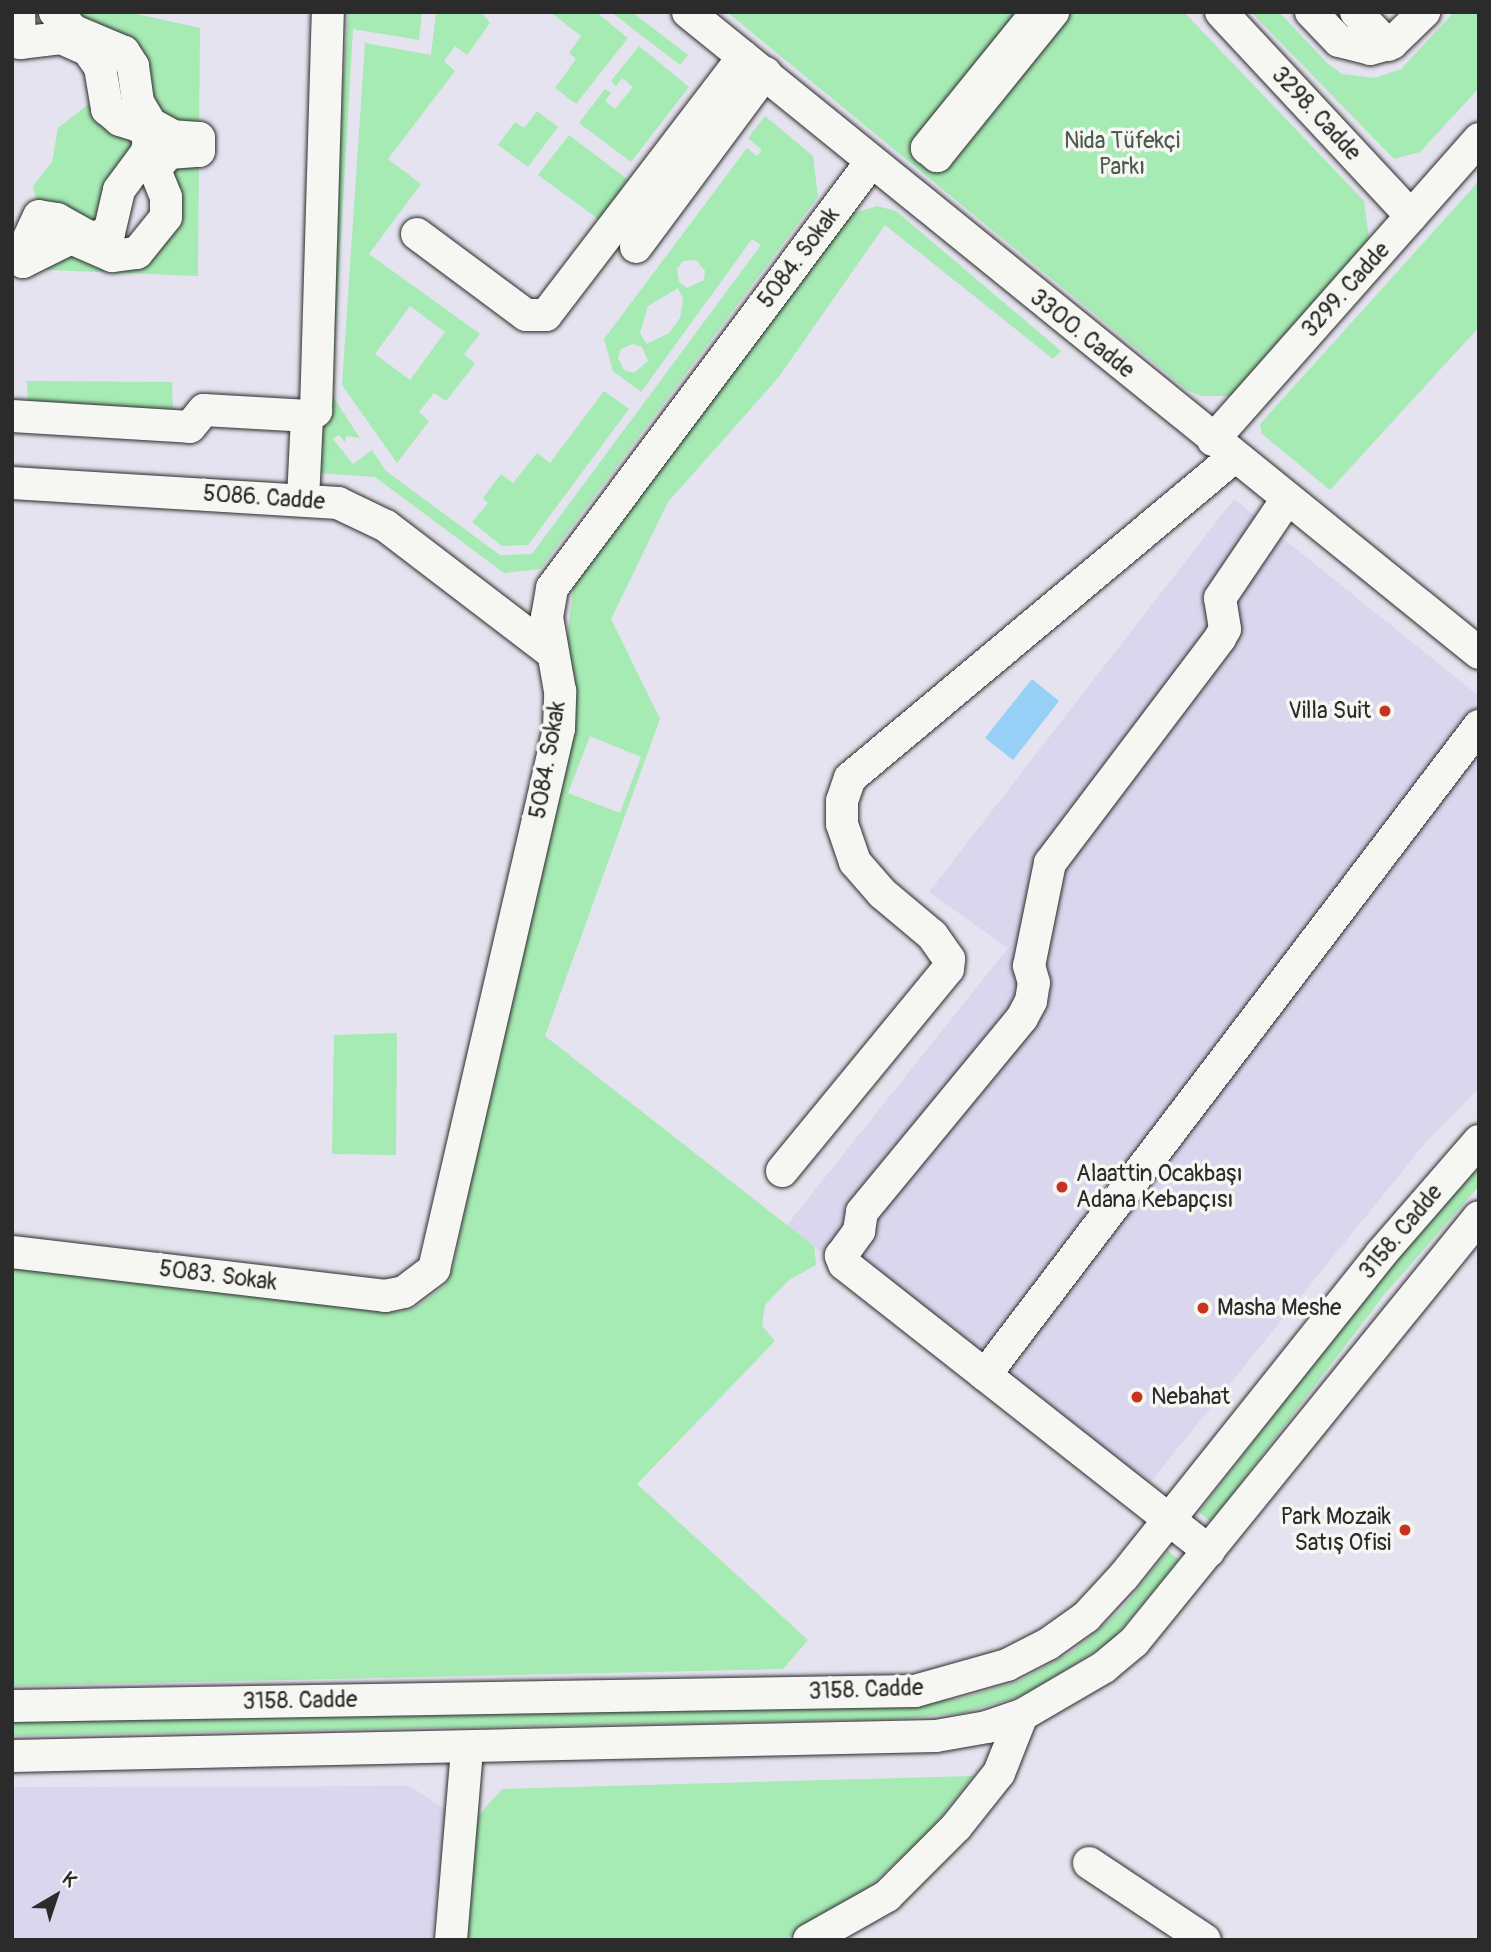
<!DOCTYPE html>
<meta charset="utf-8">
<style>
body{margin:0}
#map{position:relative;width:1491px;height:1952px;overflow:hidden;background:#e5e3ef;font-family:Pangolin,sans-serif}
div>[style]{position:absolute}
.built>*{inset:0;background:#d9d6ed}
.green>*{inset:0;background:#a6eab4}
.water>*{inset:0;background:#96d0f6}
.roads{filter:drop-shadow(0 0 2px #2b2b2b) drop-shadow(0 0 2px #2b2b2b)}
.minor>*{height:32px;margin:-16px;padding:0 16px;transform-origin:16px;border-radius:16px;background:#f6f6f2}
.dots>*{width:19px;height:19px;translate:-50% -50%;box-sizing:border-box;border:4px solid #f6f6f2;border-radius:50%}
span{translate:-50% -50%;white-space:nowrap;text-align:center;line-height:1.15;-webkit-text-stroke:7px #f6f6f2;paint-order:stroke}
.street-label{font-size:23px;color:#2b2b2b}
.park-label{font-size:23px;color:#4a5b4d}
.poi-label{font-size:23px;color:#2b2b2b}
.right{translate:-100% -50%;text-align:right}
.left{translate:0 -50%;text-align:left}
.frame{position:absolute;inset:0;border:14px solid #2b2b2b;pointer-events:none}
.north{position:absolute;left:21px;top:1861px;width:70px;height:70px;-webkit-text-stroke:5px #f6f6f2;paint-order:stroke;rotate:39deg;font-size:19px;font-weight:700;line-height:28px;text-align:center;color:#2b2b2b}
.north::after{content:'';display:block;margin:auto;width:24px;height:32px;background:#2b2b2b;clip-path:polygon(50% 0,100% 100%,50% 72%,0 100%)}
</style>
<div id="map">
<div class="built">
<i style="clip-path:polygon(1234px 499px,1479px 696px,1479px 1088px,1426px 1142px,1135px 1501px,787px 1225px,1008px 948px,929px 892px)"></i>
<i style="clip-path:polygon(410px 1786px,447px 1811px,431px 1940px,12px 1940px,12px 1787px)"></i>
</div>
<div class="green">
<i style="clip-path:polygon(55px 12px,128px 12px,200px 28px,199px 138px,173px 136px,133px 66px)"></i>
<i style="clip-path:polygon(evenodd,348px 12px,422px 12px,419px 40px,353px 29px,332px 395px,360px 438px,346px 436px,345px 442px,339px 435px,333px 439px,353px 464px,372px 450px,386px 471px,500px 555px,532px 554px,761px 245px,752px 239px,641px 392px,613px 371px,604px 339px,747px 148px,757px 156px,762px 150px,748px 138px,765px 116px,813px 156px,818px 197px,540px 569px,504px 573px,375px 477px,318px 473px,348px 12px,696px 260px,705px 271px,704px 280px,687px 288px,679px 282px,677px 269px,683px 261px,696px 260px,348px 12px,678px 288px,683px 299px,680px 318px,669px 333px,647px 344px,640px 333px,648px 306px,678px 288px,348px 12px,633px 344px,642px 347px,648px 361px,634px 373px,624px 370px,618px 358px,621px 349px,633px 344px)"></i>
<i style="clip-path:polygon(evenodd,436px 12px,481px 12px,490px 23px,467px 55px,455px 46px,444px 61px,455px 71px,388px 159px,421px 184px,369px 254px,480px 334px,464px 354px,475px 364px,446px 401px,434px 393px,419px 412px,429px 421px,397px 463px,342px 385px,365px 43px,431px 55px,436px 12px,410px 306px,445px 332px,410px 380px,375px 354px,410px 306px)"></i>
<i style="clip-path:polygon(550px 12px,596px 12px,628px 38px,576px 104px,555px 88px,576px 59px,569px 53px,581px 36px)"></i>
<i style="clip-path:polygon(611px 12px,632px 12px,688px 55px,680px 65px)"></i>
<i style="clip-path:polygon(727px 12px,1184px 12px,1364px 201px,1369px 238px,1234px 396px,1201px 396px,1187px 390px)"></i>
<i style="clip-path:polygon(1251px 12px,1279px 12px,1328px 64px,1342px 74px,1375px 78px,1401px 69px,1454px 12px,1479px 12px,1479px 88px,1420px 152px,1394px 159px)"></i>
<i style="clip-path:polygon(639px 46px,689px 87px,631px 162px,579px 123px,605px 89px,611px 93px,605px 101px,615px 109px,633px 87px,622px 78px,616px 86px,611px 81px)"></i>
<i style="clip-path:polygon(90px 103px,142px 127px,113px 227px,38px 206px,33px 186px,52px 162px,58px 128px)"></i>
<i style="clip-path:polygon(537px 111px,558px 127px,528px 167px,498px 145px,515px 122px,524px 128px)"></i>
<i style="clip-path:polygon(569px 135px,631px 182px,601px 221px,538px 175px)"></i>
<i style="clip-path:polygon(199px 151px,198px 276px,23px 269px,23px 262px,147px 245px,157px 181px)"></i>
<i style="clip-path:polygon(1479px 181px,1479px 327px,1330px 490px,1262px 434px,1260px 424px)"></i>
<i style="clip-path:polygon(evenodd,877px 206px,896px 211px,1061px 351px,1053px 359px,885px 225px,778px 378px,668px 502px,611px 619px,660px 719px,545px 1036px,814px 1246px,816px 1265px,789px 1280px,765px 1305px,762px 1326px,775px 1341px,637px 1484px,808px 1640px,783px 1669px,12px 1686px,12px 1265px,396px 1312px,414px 1308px,444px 1286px,453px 1268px,574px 686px,567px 639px,573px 589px,579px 573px,850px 214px,877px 206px,590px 736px,641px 757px,620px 813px,568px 793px,590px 736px)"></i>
<i style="clip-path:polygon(27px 381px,172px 382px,173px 414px,28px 404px)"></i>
<i style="clip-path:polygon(604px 391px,629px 409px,528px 545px,502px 546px,472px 522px,488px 503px,483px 498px,501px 474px,513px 483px,537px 453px,550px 463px)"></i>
<i style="clip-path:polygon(397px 1033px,396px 1155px,332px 1154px,334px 1035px)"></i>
<i style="clip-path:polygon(1479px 1166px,1479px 1186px,1384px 1295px,1211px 1522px,1199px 1512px,1372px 1288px)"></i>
<i style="clip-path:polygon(1168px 1551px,1179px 1560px,1111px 1641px,1027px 1694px,963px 1713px,898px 1719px,12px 1736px,12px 1722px,895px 1707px,962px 1698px,1019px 1681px,1073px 1651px,1120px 1611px)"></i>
<i style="clip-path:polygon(973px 1776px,925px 1837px,855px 1899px,783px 1940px,463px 1940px,470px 1825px,502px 1789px)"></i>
</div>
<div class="water">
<i style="clip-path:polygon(1032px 679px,1059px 701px,1013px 760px,985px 738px)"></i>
</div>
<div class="roads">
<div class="minor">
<i style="left:19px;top:12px;width:31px;rotate:88deg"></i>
<i style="left:20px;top:43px;width:41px;rotate:-7deg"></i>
<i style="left:61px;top:38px;width:30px;rotate:24deg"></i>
<i style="left:88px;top:50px;width:21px;rotate:55deg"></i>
<i style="left:100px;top:67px;width:43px;rotate:80.5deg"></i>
<i style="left:107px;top:109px;width:17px;rotate:40deg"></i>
<i style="left:120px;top:120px;width:23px;rotate:18deg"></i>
<i style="left:142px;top:127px;width:14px;rotate:60deg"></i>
<i style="left:149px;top:139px;width:13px;rotate:99deg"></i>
<i style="left:147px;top:152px;width:47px;rotate:126.4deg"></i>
<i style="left:119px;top:190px;width:44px;rotate:103.1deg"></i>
<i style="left:109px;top:233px;width:19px;rotate:164deg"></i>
<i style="left:91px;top:238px;width:39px;rotate:-151deg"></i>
<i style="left:57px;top:219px;width:18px;rotate:-171deg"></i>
<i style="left:39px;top:216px;width:38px;rotate:115deg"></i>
<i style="left:23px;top:250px;width:12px;rotate:90deg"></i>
<i style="left:23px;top:262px;width:54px;rotate:-26.6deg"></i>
<i style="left:71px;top:238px;width:45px;rotate:23.7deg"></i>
<i style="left:112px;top:256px;width:25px;rotate:-7deg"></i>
<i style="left:137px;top:253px;width:46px;rotate:-51.1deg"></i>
<i style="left:166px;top:217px;width:20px;rotate:-90deg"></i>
<i style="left:166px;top:197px;width:27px;rotate:-112deg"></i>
<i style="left:156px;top:172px;width:9px;rotate:-69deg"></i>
<i style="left:159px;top:164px;width:15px;rotate:-48deg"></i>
<i style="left:169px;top:153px;width:30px;rotate:-4deg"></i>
<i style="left:199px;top:151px;width:13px;rotate:-90deg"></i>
<i style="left:199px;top:138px;width:26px;rotate:-176deg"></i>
<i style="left:173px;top:136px;width:25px;rotate:-151deg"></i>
<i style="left:151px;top:124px;width:26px;rotate:-121deg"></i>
<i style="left:138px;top:102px;width:36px;rotate:-98deg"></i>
<i style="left:133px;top:66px;width:17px;rotate:-123deg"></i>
<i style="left:124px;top:52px;width:54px;rotate:-157.2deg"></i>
<i style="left:74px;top:31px;width:27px;rotate:-135deg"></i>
<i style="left:688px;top:12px;width:1018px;rotate:39.02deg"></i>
<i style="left:1037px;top:12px;width:175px;rotate:129deg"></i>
<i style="left:927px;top:148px;width:13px;rotate:39deg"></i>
<i style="left:937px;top:156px;width:185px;rotate:-51.1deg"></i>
<i style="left:1221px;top:12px;width:279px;rotate:47deg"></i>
<i style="left:1311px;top:12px;width:40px;rotate:46deg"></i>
<i style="left:1339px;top:41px;width:32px;rotate:14deg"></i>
<i style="left:1370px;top:49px;width:23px;rotate:-15deg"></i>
<i style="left:1392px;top:43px;width:45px;rotate:-44.1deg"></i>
<i style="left:1356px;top:12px;width:46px;rotate:45.9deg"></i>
<i style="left:417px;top:234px;width:136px;rotate:36.6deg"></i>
<i style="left:526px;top:315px;width:20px"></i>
<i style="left:546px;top:315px;width:325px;rotate:-52.6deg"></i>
<i style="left:636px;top:247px;width:217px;rotate:-53.4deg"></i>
<i style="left:12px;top:416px;width:178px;rotate:3.5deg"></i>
<i style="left:190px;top:427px;width:22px;rotate:-51deg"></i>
<i style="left:204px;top:410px;width:105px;rotate:3.3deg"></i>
<i style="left:309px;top:416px;width:9px;rotate:-36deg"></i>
<i style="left:316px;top:411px;width:399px;rotate:-88.3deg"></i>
<i style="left:1213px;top:440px;width:402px;rotate:-48.5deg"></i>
<i style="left:12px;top:483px;width:327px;rotate:3.5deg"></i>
<i style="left:338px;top:503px;width:53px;rotate:25.6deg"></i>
<i style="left:386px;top:526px;width:208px;rotate:37.4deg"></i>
<i style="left:303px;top:499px;width:83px;rotate:-87.2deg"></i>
<i style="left:782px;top:1171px;width:261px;rotate:-50.6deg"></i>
<i style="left:948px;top:969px;width:10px;rotate:-84deg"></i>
<i style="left:949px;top:959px;width:29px;rotate:-125deg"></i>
<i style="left:932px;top:935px;width:65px;rotate:-140deg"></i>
<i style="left:882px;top:893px;width:41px;rotate:-131.1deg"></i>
<i style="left:855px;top:862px;width:40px;rotate:-108.9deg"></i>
<i style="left:842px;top:824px;width:23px;rotate:-90deg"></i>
<i style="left:842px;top:801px;width:24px;rotate:-71deg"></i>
<i style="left:850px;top:778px;width:500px;rotate:-39.89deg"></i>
<i style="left:12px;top:1252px;width:376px;rotate:6.7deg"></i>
<i style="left:385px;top:1296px;width:19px;rotate:-12deg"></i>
<i style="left:404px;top:1292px;width:38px;rotate:-37deg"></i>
<i style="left:434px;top:1269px;width:554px;rotate:-76.97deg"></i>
<i style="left:559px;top:729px;width:38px;rotate:-88deg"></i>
<i style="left:560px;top:691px;width:75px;rotate:-100deg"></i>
<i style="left:547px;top:617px;width:29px;rotate:-80deg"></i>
<i style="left:552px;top:588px;width:532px;rotate:-53.17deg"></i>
<i style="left:985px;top:1375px;width:816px;rotate:-52.72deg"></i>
<i style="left:1209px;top:1551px;width:464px;rotate:-141.8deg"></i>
<i style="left:844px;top:1264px;width:9px;rotate:-111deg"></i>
<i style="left:841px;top:1256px;width:31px;rotate:-54deg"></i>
<i style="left:859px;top:1231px;width:19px;rotate:-81deg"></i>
<i style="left:862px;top:1212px;width:251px;rotate:-50.5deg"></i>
<i style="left:1022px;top:1018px;width:19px;rotate:-62deg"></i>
<i style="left:1031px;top:1001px;width:18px;rotate:-81deg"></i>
<i style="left:1034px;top:983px;width:18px;rotate:-106deg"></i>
<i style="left:1029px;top:966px;width:105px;rotate:-78.5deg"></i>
<i style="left:1050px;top:863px;width:282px;rotate:-52.9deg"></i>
<i style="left:1220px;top:638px;width:10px;rotate:-61deg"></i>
<i style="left:1225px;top:629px;width:31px;rotate:-99deg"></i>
<i style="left:1220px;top:598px;width:120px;rotate:-55.9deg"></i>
<i style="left:12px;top:1706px;width:903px;rotate:-0.95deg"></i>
<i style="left:915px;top:1691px;width:96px;rotate:-15.8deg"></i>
<i style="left:1007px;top:1665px;width:46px;rotate:-27.1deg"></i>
<i style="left:1048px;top:1644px;width:47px;rotate:-35.4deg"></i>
<i style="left:1086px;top:1617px;width:56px;rotate:-47.2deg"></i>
<i style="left:1124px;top:1576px;width:411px;rotate:-51.4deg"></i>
<i style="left:1380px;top:1255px;width:151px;rotate:-49deg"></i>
<i style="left:12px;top:1756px;width:924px;rotate:-1.24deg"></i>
<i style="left:936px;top:1736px;width:52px;rotate:-10deg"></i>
<i style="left:987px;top:1727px;width:37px;rotate:-19deg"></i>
<i style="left:1022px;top:1715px;width:95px;rotate:-30.3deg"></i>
<i style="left:1104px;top:1667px;width:39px;rotate:-40deg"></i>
<i style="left:1134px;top:1642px;width:547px;rotate:-50.93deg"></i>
<i style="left:1089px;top:1863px;width:139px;rotate:33.6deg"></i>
<i style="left:451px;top:1940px;width:193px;rotate:-85.2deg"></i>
<i style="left:809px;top:1940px;width:90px;rotate:-29.4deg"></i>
<i style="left:887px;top:1896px;width:98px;rotate:-45deg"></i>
<i style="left:956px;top:1827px;width:69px;rotate:-51.5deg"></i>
<i style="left:999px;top:1773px;width:62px;rotate:-68.4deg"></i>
</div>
</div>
<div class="dots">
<i style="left:1385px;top:711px;background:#c8321e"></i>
<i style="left:1062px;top:1187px;background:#c8321e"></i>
<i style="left:1203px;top:1308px;background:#c8321e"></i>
<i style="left:1137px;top:1397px;background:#c8321e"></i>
<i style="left:1405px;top:1530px;background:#c8321e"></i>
</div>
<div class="street-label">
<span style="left:1316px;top:114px;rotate:47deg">3298. Cadde</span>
<span style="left:799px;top:258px;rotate:-53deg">5084. Sokak</span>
<span style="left:1346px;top:290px;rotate:-48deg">3299. Cadde</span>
<span style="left:1082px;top:334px;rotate:39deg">3300. Cadde</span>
<span style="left:264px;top:498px;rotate:4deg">5086. Cadde</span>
<span style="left:548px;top:760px;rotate:-80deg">5084. Sokak</span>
<span style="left:1401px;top:1232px;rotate:-50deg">3158. Cadde</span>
<span style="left:218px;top:1276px;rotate:7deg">5083. Sokak</span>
<span style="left:866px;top:1690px;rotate:-2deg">3158. Cadde</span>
<span style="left:300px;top:1701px;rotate:-1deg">3158. Cadde</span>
</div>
<div class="park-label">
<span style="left:1122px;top:154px">Nida Tüfekçi<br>Parkı</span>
</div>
<div class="poi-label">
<span class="right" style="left:1371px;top:711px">Villa Suit</span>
<span class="left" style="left:1076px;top:1187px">Alaattin Ocakbaşı<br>Adana Kebapçısı</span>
<span class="left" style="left:1217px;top:1308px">Masha Meshe</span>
<span class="left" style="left:1151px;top:1397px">Nebahat</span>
<span class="right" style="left:1391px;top:1530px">Park Mozaik<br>Satış Ofisi</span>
</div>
<div class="frame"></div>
<div class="north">K</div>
</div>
